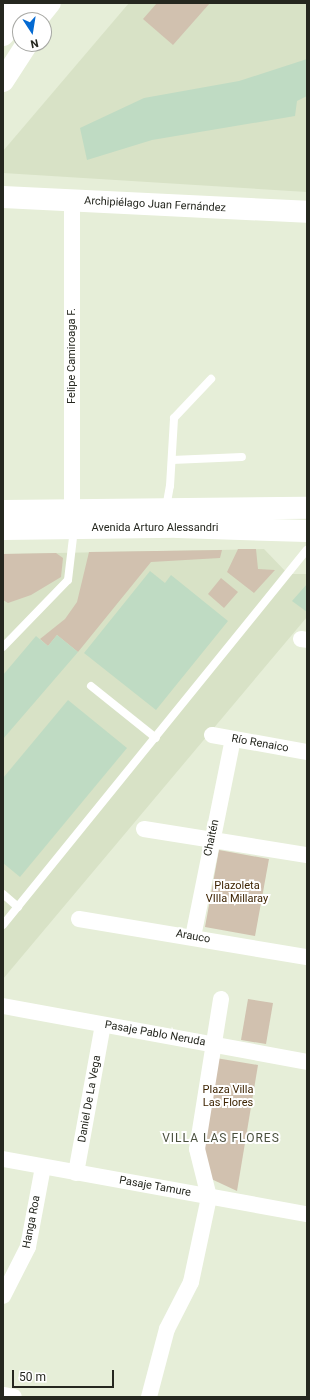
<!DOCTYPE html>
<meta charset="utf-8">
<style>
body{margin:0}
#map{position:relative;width:310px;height:1400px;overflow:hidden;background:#e6eed8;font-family:Roboto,sans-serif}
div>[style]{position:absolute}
.built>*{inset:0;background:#d8e2c6}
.green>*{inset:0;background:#d1c1af}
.building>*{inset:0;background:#bfdbc3}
.lane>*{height:8px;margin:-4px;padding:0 4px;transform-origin:4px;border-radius:4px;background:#fff}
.street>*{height:16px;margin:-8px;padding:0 8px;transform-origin:8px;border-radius:8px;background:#fff}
.secondary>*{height:22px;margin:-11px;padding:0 11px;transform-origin:11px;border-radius:11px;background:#fff}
.primary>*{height:22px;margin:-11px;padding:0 11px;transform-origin:11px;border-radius:11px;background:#fff}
.highway>*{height:22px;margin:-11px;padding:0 11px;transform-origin:11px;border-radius:11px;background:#fff}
span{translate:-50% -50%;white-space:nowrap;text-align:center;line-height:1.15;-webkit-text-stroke:4px #fff;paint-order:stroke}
.street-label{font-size:11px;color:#25271f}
.park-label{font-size:11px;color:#3e2402}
.neighbourhood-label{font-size:12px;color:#4a503e;letter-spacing:1px}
.frame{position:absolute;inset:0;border:4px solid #25271f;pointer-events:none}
.north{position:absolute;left:12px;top:12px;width:40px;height:40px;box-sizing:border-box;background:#fff;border:1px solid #a8a9a5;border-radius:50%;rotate:168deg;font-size:11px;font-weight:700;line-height:16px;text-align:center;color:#25271f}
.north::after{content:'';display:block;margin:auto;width:14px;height:18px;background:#046ad2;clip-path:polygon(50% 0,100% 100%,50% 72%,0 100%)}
.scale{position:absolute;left:12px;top:1370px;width:102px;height:18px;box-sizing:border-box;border:2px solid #25271f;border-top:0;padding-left:5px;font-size:12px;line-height:14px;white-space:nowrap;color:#25271f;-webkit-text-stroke:3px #fff;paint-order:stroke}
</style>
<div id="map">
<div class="built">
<i style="clip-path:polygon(129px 3px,307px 3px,307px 192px,3px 173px,3px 151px)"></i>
<i style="clip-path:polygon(264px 549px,288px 574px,307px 574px,307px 617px,3px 979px,3px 554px)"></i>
</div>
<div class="green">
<i style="clip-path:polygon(157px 3px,210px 3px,173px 45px,143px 19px)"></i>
<i style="clip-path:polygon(238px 549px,256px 549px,258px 569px,275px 570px,254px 593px,227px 572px)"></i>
<i style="clip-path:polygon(222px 550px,220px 558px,151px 562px,78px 652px,57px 635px,48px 646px,40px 639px,65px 619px,77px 602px,89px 552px)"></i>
<i style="clip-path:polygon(56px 553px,63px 558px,61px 577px,31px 595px,8px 603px,3px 600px,3px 554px)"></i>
<i style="clip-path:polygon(221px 578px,238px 592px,224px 608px,208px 594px)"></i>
<i style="clip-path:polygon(219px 850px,269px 859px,255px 936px,205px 927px)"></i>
<i style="clip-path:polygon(248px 999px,273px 1003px,266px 1044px,241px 1040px)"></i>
<i style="clip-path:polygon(210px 1057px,258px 1065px,237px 1191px,207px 1177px,199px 1130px)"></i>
</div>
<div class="building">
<i style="clip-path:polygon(307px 59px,307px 96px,297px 101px,295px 116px,152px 140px,87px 160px,80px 128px,144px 98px,239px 81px)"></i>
<i style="clip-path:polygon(150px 571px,165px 583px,171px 575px,228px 621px,156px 710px,84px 653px)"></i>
<i style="clip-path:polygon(307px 584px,307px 612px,292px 601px)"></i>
<i style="clip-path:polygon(57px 635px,78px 652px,3px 739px,3px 675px,36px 636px,48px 646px)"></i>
<i style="clip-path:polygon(68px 700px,127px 748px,20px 877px,3px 863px,3px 778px)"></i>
</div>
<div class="lane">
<i style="left:172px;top:460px;width:70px;rotate:-2.5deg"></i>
<i style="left:166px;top:508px;width:22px;rotate:-80deg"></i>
<i style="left:170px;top:486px;width:68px;rotate:-86.6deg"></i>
<i style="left:174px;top:418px;width:54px;rotate:-46.5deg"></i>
<i style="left:3px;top:647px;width:93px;rotate:-45.9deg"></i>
<i style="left:68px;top:580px;width:51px;rotate:-83.3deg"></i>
<i style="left:91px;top:686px;width:83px;rotate:38.7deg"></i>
<i style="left:3px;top:894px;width:20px;rotate:41deg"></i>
<i style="left:3px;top:925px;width:483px;rotate:-51deg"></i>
</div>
<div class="street">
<i style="left:72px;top:510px;width:309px;rotate:-90deg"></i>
<i style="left:301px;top:639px;width:6px;rotate:9deg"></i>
<i style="left:212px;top:735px;width:97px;rotate:10.1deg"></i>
<i style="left:144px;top:829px;width:165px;rotate:9.1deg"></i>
<i style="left:79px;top:919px;width:231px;rotate:9.5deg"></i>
<i style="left:193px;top:937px;width:202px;rotate:-78.6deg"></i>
<i style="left:3px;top:1006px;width:309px;rotate:10.4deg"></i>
<i style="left:3px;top:1159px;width:309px;rotate:10.3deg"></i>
<i style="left:76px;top:1173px;width:150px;rotate:-79.7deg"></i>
<i style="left:3px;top:1296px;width:55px;rotate:-63deg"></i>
<i style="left:28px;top:1247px;width:81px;rotate:-79.4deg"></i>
<i style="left:3px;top:1395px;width:11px;rotate:10deg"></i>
<i style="left:149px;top:1397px;width:70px;rotate:-75.2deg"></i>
<i style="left:167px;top:1329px;width:53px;rotate:-62.9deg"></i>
<i style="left:191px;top:1282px;width:87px;rotate:-78deg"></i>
<i style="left:209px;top:1197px;width:49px;rotate:-104deg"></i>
<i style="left:197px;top:1149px;width:152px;rotate:-80.9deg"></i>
</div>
<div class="secondary">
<i style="left:3px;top:197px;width:304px;rotate:2.8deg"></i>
</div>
<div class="primary">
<i style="left:3px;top:511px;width:304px;rotate:-0.6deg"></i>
<i style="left:3px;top:529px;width:175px;rotate:-0.7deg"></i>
<i style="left:178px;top:527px;width:129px;rotate:1.8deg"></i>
</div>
<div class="highway">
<i style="left:3px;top:9px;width:8px;rotate:-45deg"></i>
<i style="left:36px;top:20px;width:22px;rotate:-51deg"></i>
<i style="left:3px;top:35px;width:41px;rotate:-50.9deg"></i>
<i style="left:3px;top:81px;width:44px;rotate:-57deg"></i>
</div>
<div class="street-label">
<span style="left:155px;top:205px;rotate:3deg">Archipiélago Juan Fernández</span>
<span style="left:72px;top:356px;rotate:-90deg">Felipe Camiroaga F.</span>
<span style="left:155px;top:528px">Avenida Arturo Alessandri</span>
<span style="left:260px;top:744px;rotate:10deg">Río Renaico</span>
<span style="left:212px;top:838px;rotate:-78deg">Chaitén</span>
<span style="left:193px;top:937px;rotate:10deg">Arauco</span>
<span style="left:155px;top:1034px;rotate:10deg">Pasaje Pablo Neruda</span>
<span style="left:90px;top:1099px;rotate:-80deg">Daniel De La Vega</span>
<span style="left:155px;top:1187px;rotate:10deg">Pasaje Tamure</span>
<span style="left:32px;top:1222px;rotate:-79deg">Hanga Roa</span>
</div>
<div class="park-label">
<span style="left:237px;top:893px">Plazoleta<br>VIlla Millaray</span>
<span style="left:228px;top:1097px">Plaza Villa<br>Las Flores</span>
</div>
<div class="neighbourhood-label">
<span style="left:221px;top:1139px">VILLA LAS FLORES</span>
</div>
<div class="frame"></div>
<div class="north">N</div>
<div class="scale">50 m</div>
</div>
